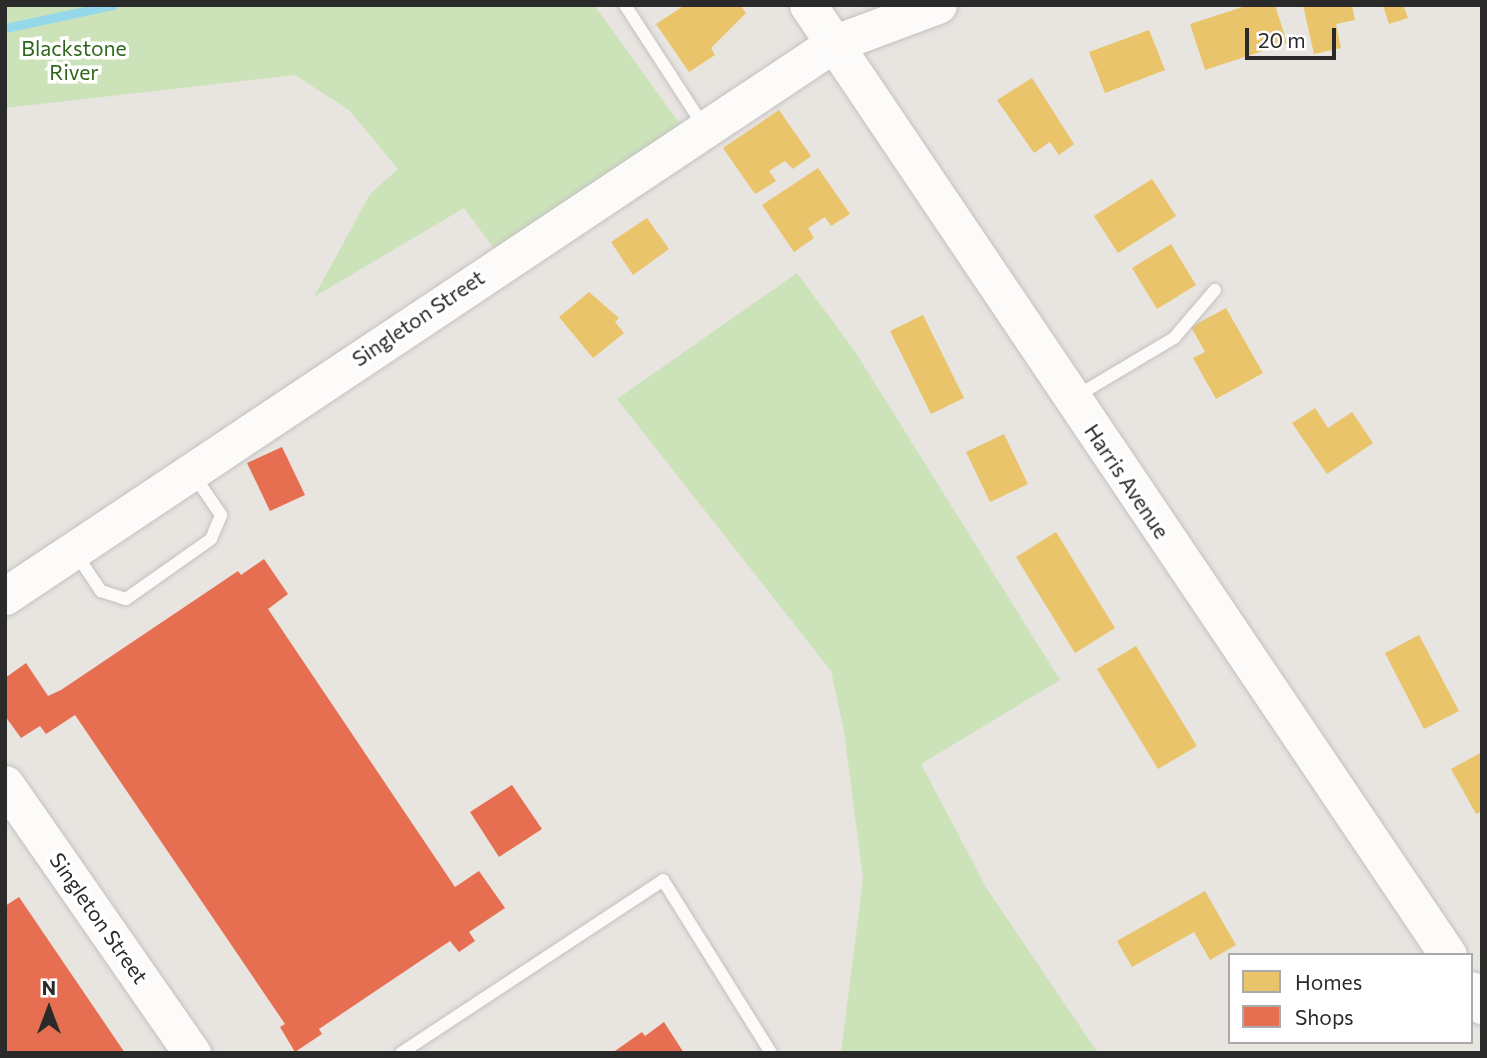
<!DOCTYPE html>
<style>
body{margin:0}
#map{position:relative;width:1487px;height:1058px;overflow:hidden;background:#e8e4e0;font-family:Commissioner,sans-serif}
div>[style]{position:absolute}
.green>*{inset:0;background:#cce3b9}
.homes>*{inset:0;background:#e9c46a}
.shops>*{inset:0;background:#e76f51}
.stream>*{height:9px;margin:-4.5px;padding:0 4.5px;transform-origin:4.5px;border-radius:4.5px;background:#94d8ea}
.roads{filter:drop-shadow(0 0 2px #c2c1c1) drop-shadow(0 0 2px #c2c1c1)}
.lane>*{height:12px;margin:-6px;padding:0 6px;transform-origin:6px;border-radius:6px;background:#fcfbfa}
.secondary>*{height:37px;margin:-18.5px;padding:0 18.5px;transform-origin:18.5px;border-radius:18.5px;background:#fcfbfa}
span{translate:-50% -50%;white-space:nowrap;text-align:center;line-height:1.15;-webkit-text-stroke:7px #fff;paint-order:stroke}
.park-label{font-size:21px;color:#2e671b}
.street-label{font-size:21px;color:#2a2a2a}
.frame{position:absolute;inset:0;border:7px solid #2a2a2a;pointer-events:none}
.legend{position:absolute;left:1228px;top:953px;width:245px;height:91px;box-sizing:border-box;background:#fff;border:2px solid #aaa;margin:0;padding:9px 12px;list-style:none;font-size:21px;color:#2a2a2a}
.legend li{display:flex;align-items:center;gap:14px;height:35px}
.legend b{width:35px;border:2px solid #aaa}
.north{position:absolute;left:14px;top:974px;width:70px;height:70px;-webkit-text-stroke:5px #fff;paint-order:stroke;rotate:0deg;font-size:19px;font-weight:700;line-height:28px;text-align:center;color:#2a2a2a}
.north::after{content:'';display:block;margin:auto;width:24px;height:32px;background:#2a2a2a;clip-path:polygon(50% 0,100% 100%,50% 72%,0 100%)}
.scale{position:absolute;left:1245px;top:28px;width:91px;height:32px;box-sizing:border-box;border:4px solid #2a2a2a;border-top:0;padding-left:9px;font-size:21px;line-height:24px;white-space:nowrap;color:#2a2a2a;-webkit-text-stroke:5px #fff;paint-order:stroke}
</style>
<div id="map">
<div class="green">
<i style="clip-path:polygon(5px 5px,594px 5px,693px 142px,509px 269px,464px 208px,314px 297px,370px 194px,398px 169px,349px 110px,295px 75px,5px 108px)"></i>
<i style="clip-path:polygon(797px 273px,854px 350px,1060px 680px,921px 764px,987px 889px,1098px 1053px,841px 1053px,863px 879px,844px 731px,831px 671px,617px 399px)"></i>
</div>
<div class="homes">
<i style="clip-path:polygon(685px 5px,740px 5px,746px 13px,711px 48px,715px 55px,689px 72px,656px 24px)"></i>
<i style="clip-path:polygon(1249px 5px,1275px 5px,1287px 43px,1205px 70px,1190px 24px)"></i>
<i style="clip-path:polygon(1303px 5px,1352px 5px,1355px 20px,1336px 24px,1341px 48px,1314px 54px)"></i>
<i style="clip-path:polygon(1383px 5px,1403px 5px,1408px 18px,1389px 24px)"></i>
<i style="clip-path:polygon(1149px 30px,1165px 70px,1105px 93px,1089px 52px)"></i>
<i style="clip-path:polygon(1032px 78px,1074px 144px,1059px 155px,1050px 142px,1034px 153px,997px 100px)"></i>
<i style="clip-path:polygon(779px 110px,811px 156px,793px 169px,785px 161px,769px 171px,776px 181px,755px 194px,723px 148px)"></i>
<i style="clip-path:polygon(818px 168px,850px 214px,831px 226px,825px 217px,808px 228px,814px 238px,794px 252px,762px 205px)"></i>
<i style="clip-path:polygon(1152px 179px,1176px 216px,1118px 253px,1094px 216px)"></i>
<i style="clip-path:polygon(647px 218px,669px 249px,633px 275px,611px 242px)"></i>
<i style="clip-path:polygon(1171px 244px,1196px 285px,1157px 309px,1132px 268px)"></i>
<i style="clip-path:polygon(589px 292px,619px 318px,615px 322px,624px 333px,593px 358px,559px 317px)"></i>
<i style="clip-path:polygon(1226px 308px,1263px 373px,1216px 399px,1193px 358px,1205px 352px,1191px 327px)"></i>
<i style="clip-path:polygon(923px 315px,964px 398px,931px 414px,890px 331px)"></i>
<i style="clip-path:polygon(1315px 408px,1328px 428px,1352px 412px,1373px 443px,1327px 474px,1292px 423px)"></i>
<i style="clip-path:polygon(1004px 434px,1028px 484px,990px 502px,966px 452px)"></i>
<i style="clip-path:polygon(1056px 532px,1115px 628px,1075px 653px,1016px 557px)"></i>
<i style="clip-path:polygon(1419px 635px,1459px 711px,1424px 729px,1385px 653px)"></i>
<i style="clip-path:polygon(1136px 646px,1197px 746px,1158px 769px,1097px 669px)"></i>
<i style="clip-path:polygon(1482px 752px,1482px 811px,1476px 814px,1451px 769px)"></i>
<i style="clip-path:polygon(1205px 891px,1236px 945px,1210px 960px,1194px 932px,1132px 967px,1117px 941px)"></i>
</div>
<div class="shops">
<i style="clip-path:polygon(282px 447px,305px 495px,270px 511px,247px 463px)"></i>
<i style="clip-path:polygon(264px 559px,288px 594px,268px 609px,455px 887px,479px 871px,505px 908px,469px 932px,475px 941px,459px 952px,450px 941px,319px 1029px,322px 1034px,295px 1052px,280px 1027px,285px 1024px,75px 715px,46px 734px,40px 726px,21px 738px,5px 716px,5px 678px,26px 663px,48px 696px,61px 690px,238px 571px,241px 575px)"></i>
<i style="clip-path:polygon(512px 785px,542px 829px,499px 857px,470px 812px)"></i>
<i style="clip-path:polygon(19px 897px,125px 1053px,5px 1053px,5px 906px)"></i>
<i style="clip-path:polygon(664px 1022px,684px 1053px,612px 1053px,642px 1032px,645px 1036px)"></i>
</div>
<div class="stream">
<i style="left:5px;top:28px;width:110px;rotate:-12deg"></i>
</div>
<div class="roads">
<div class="lane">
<i style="left:625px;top:5px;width:143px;rotate:57deg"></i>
<i style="left:1075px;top:397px;width:115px;rotate:-30.8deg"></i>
<i style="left:1174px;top:338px;width:63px;rotate:-49.5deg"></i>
<i style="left:76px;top:554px;width:45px;rotate:56deg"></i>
<i style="left:101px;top:591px;width:26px;rotate:18deg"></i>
<i style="left:126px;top:599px;width:104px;rotate:-35.2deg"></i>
<i style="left:211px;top:539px;width:26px;rotate:-67deg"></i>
<i style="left:221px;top:515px;width:50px;rotate:-124.3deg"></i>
<i style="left:401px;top:1053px;width:314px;rotate:-33.4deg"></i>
<i style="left:663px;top:880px;width:204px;rotate:58deg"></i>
</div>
<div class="secondary">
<i style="left:808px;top:5px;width:1145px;rotate:56.03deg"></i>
<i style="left:5px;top:596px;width:995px;rotate:-33.69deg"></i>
<i style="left:833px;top:44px;width:112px;rotate:-20.4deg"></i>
<i style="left:5px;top:784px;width:328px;rotate:55.2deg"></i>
<i style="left:1471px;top:990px;width:19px;rotate:54deg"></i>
</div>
</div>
<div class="park-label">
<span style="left:74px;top:60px">Blackstone<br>River</span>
</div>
<div class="street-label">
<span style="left:418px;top:318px;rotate:-34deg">Singleton Street</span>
<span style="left:1127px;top:481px;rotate:56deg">Harris Avenue</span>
<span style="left:99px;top:918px;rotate:55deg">Singleton Street</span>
</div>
<div class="frame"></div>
<ul class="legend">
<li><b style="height:19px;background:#e9c46a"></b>Homes</li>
<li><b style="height:19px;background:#e76f51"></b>Shops</li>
</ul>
<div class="north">N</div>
<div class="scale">20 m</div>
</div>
